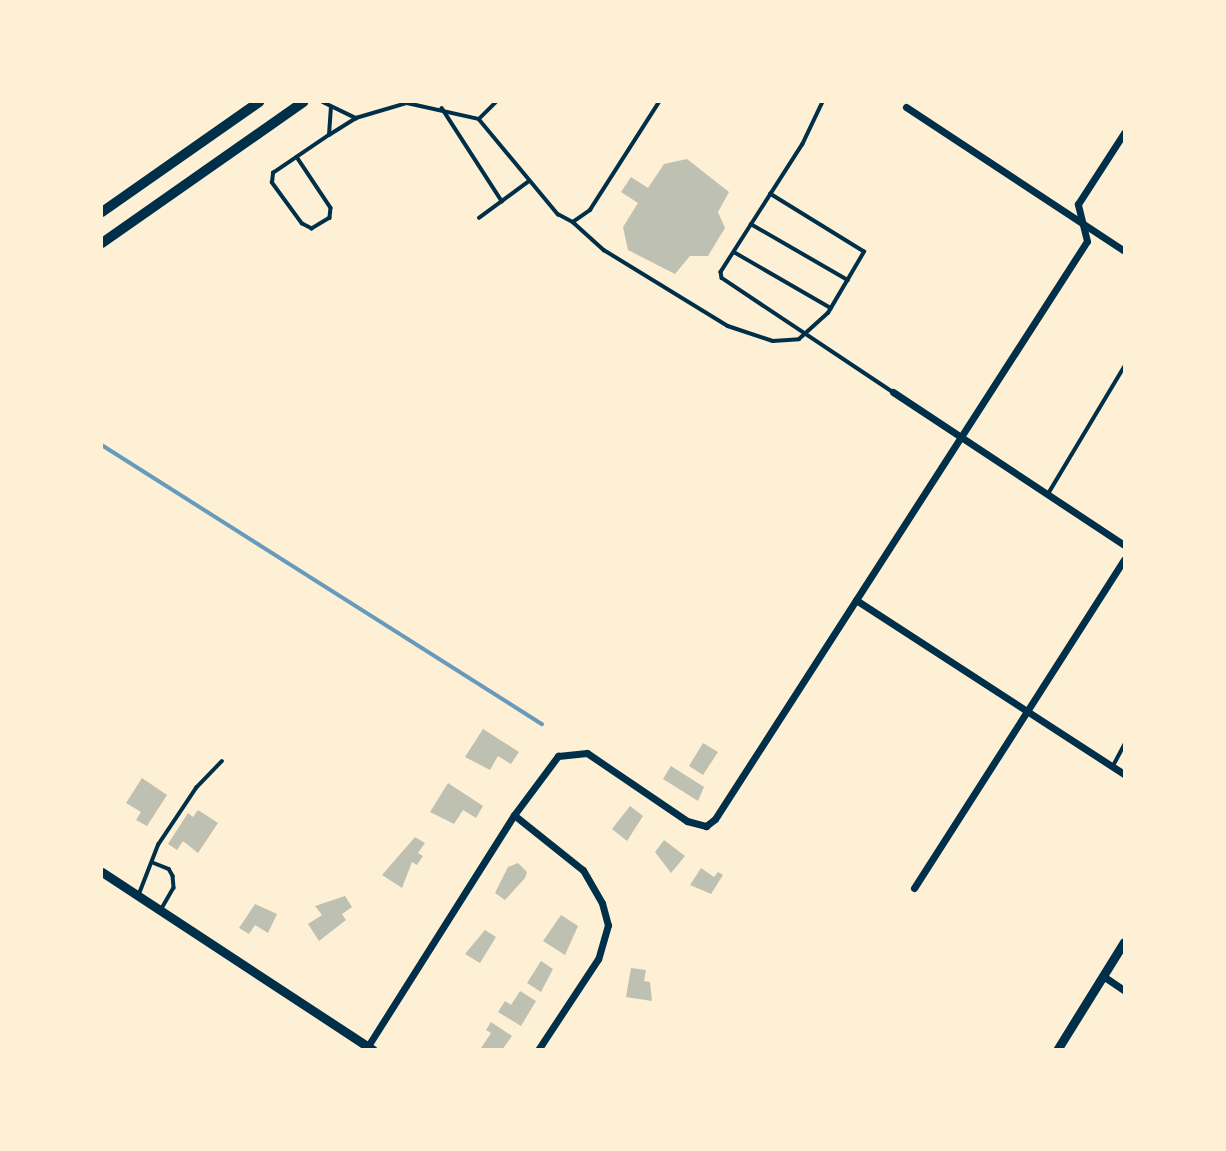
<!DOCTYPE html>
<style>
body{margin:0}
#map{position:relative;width:1226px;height:1151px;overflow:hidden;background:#fdf0d5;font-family:"Archivo Narrow",sans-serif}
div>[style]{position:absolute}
.stream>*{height:3.5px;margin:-1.75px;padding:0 1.75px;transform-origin:1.75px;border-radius:1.75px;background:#669bbc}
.building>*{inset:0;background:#bec0b2}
.service>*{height:3.5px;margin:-1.75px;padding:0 1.75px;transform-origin:1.75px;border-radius:1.75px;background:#003049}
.minor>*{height:7px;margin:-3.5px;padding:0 3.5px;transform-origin:3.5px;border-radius:3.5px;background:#003049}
.tertiary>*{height:9px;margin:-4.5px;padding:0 4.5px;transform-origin:4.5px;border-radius:4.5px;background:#003049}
.primary>*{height:10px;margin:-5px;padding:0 5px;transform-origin:5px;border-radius:5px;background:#003049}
span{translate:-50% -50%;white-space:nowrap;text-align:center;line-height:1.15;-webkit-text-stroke:5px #fdf0d5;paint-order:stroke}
.frame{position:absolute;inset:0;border:103px solid #fdf0d5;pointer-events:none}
</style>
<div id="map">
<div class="stream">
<i style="left:102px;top:445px;width:521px;rotate:32.38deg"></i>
</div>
<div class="building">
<i style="clip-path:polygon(687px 159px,729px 192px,718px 212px,725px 228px,708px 256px,690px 256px,675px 274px,628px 250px,623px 227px,638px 203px,621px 192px,631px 177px,648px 188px,664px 164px)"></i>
<i style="clip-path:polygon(483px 729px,519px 752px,511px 764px,498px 756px,490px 770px,465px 757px)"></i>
<i style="clip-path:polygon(703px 743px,718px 752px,703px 775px,689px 766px)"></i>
<i style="clip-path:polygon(671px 766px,704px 787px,698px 801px,663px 779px)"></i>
<i style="clip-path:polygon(142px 778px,167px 795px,147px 826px,136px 820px,141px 812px,126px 803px)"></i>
<i style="clip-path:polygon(448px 783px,483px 806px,476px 818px,463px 810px,454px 824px,430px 812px)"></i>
<i style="clip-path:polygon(630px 806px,643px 816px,627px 841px,612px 829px)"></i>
<i style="clip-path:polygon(198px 810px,218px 823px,198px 853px,183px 841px,177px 850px,168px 844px,188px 813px,193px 817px)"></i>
<i style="clip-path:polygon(415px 837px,425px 843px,418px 853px,423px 856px,417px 865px,412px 862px,402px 888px,382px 875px)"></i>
<i style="clip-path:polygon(664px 840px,685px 856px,671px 873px,655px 852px)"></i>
<i style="clip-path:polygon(518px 863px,527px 872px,525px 878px,505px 900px,495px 893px,508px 867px)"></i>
<i style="clip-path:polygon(701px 868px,714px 877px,718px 872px,723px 875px,711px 894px,690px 885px)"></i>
<i style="clip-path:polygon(345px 896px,352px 907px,342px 914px,346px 920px,319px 941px,308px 924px,322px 915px,315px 906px)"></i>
<i style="clip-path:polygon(255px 904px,277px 914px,268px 933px,255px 925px,249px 934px,239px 928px)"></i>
<i style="clip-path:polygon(561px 915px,578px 926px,565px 955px,543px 941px)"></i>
<i style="clip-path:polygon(485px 930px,496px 937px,480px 963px,465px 954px)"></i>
<i style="clip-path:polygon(541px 961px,553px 969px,541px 992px,527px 983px)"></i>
<i style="clip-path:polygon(631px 968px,646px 970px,644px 981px,650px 982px,652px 1001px,626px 997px)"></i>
<i style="clip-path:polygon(520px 991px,536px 1001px,521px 1026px,498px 1012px,505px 1001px,511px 1005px)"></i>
<i style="clip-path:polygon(491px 1022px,512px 1036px,502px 1050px,481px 1048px,491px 1033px,486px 1030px)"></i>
</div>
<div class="service">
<i style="left:323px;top:102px;width:37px;rotate:26deg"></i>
<i style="left:356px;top:118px;width:53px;rotate:-16.4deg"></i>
<i style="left:407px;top:103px;width:74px;rotate:12.5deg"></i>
<i style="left:479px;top:119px;width:24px;rotate:-45deg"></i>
<i style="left:823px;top:102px;width:47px;rotate:115.5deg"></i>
<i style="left:803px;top:144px;width:152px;rotate:122.6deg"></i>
<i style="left:721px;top:272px;width:6px;rotate:81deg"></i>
<i style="left:722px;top:278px;width:206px;rotate:33.7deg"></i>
<i style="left:442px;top:108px;width:111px;rotate:57.2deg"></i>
<i style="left:479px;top:119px;width:124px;rotate:50.3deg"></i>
<i style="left:558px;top:214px;width:17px;rotate:28deg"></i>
<i style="left:573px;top:222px;width:21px;rotate:-35deg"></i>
<i style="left:590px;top:210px;width:128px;rotate:-57.4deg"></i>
<i style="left:329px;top:135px;width:32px;rotate:-32deg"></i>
<i style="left:297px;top:157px;width:61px;rotate:56.3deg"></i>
<i style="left:331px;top:208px;width:10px;rotate:96deg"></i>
<i style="left:330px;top:218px;width:21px;rotate:149deg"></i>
<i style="left:312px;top:229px;width:11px;rotate:-153deg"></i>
<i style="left:302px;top:224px;width:51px;rotate:-126.2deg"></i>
<i style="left:272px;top:183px;width:10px;rotate:-84deg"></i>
<i style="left:273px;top:173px;width:68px;rotate:-34.2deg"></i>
<i style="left:329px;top:135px;width:27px;rotate:-86deg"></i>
<i style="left:479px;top:218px;width:62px;rotate:-36.5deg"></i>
<i style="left:573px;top:222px;width:42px;rotate:42.1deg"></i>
<i style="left:604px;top:250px;width:145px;rotate:31.5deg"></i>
<i style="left:728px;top:326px;width:47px;rotate:18.4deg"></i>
<i style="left:773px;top:341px;width:26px;rotate:-4deg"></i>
<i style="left:799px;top:339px;width:39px;rotate:-42deg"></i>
<i style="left:828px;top:313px;width:71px;rotate:-59.5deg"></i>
<i style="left:864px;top:252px;width:110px;rotate:-148.3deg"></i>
<i style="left:751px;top:224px;width:112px;rotate:30deg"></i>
<i style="left:734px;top:252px;width:112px;rotate:30deg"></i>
<i style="left:1048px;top:494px;width:148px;rotate:-59.1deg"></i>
<i style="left:1113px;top:766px;width:24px;rotate:-62deg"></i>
<i style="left:154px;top:863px;width:16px;rotate:22deg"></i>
<i style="left:169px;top:869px;width:8px;rotate:60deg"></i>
<i style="left:173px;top:876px;width:12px;rotate:85deg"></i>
<i style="left:174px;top:888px;width:24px;rotate:120deg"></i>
<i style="left:139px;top:894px;width:53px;rotate:-68.8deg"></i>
<i style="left:158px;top:845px;width:69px;rotate:-56.3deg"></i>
<i style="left:196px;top:788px;width:37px;rotate:-46deg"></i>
</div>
<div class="minor">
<i style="left:906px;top:107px;width:261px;rotate:33.4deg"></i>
<i style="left:893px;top:392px;width:277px;rotate:33.5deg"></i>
<i style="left:856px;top:600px;width:320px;rotate:33deg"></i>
<i style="left:514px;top:815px;width:88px;rotate:38.6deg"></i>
<i style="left:583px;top:870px;width:38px;rotate:60deg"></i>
<i style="left:602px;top:903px;width:23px;rotate:75deg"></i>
<i style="left:608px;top:925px;width:35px;rotate:106deg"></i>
<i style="left:598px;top:959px;width:109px;rotate:123.4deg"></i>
<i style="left:914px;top:888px;width:390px;rotate:-57.4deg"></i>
<i style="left:1103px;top:976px;width:25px;rotate:34deg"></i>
<i style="left:368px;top:1046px;width:273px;rotate:-57.7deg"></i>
<i style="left:514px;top:815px;width:74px;rotate:-53.3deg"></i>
<i style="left:558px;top:756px;width:29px;rotate:-6deg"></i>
<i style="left:587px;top:753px;width:121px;rotate:34.2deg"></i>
<i style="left:687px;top:821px;width:20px;rotate:15deg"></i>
<i style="left:706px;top:826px;width:11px;rotate:-38deg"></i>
<i style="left:715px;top:819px;width:687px;rotate:-57.23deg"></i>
<i style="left:1087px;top:241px;width:38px;rotate:-104deg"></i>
<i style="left:1078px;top:204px;width:85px;rotate:-57.1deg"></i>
</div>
<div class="tertiary">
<i style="left:102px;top:872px;width:324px;rotate:33.3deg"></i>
<i style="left:1057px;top:1050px;width:127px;rotate:-58.2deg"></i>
</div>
<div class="primary">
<i style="left:102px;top:212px;width:192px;rotate:-35deg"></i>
<i style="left:102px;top:243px;width:246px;rotate:-35deg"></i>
</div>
<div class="frame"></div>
</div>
